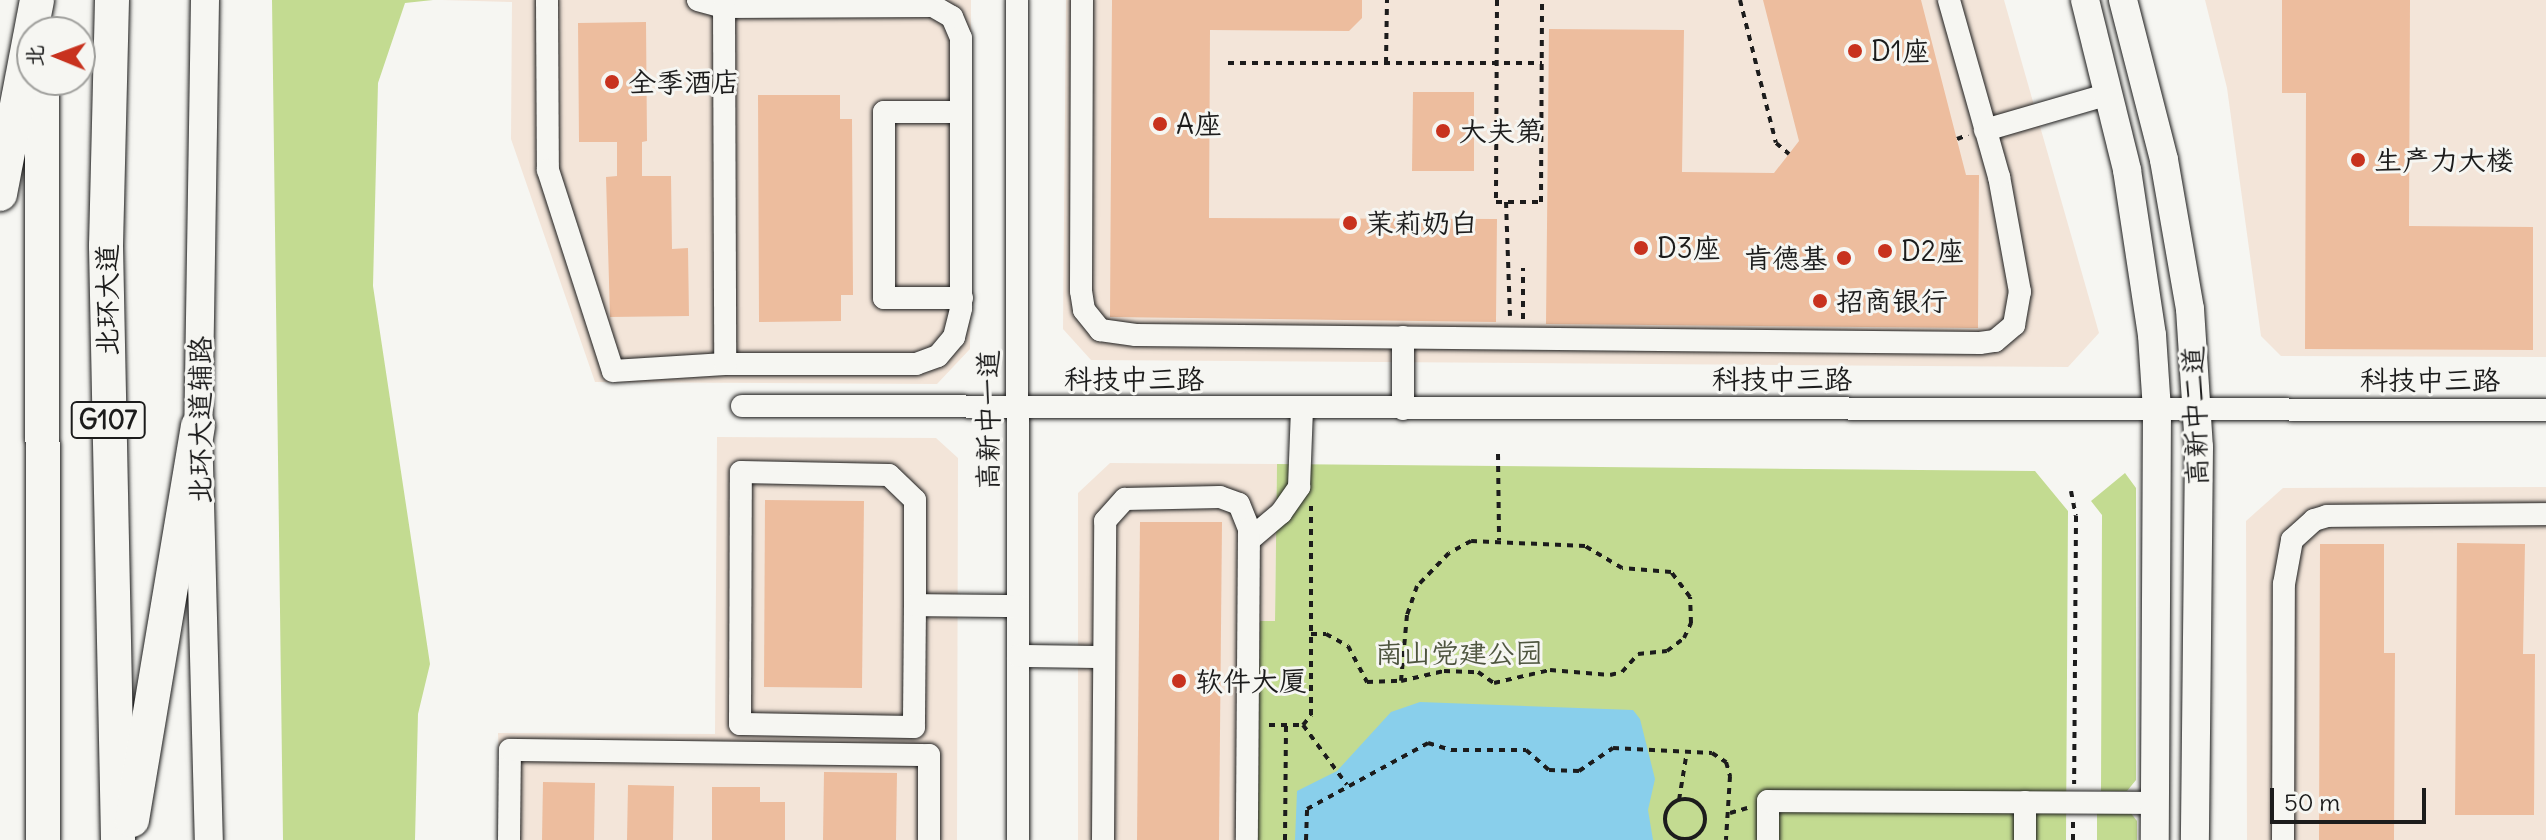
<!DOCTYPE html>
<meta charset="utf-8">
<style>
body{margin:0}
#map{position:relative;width:2546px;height:840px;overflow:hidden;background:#f6f6f2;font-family:Delius,"LXGW WenKai TC",sans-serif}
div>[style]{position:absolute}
.built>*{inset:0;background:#f3e5d9}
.green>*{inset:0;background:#c3db91}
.water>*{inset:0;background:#89cfeb}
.building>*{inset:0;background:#edbd9e}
.path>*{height:4px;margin-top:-2px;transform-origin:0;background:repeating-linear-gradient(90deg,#1c1c1c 0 6px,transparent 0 12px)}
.path>.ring{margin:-2px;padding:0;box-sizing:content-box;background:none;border:4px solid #1c1c1c;border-radius:50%}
.roads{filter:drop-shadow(0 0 2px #1c1c1c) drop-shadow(0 0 2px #1c1c1c)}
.minor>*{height:22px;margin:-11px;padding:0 11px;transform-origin:11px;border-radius:11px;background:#f6f6f2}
.major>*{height:28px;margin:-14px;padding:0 14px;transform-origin:14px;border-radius:14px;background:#f6f6f2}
.highway>*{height:34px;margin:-17px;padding:0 17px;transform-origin:17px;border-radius:17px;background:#f6f6f2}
.dots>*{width:22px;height:22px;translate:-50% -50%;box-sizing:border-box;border:4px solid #f6f6f2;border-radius:50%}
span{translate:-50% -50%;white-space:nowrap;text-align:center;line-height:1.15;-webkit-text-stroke:6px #f6f6f2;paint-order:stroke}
.shield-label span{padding:2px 6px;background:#f6f6f2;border:2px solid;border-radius:6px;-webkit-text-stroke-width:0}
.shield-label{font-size:26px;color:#1c1c1c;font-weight:700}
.poi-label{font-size:28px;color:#1c1c1c}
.left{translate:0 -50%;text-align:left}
.right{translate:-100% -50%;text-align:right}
.street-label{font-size:28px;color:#1c1c1c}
.park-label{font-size:28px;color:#4e553f}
.north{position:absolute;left:16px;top:16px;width:80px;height:80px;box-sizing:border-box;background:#f6f6f2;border:2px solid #9f9f9c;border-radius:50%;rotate:271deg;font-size:22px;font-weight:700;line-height:32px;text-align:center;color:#1c1c1c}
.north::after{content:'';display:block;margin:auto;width:28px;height:36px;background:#c8321e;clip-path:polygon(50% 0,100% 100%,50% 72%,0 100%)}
.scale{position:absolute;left:2270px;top:788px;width:156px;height:36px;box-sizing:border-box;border:4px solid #1c1c1c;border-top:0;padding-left:10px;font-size:24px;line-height:28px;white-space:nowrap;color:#1c1c1c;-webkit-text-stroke:6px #f6f6f2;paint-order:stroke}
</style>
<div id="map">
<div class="built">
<i style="clip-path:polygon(442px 0,971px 0,970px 349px,937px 384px,595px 382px,511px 139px,512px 2px)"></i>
<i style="clip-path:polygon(1066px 0,2004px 0,2099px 333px,2068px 367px,1091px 360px,1063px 329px)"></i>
<i style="clip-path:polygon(2205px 0,2546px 0,2546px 357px,2281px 356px,2261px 336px,2227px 88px)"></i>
<i style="clip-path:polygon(717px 437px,936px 438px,958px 458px,957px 840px,503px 840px,498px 733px,715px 734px)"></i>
<i style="clip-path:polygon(1110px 463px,1277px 464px,1275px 621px,1260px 621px,1258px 840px,1078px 840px,1078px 493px)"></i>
<i style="clip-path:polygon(2546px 487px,2546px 840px,2247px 840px,2246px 521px,2283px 488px)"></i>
</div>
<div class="green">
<i style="clip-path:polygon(272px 0,433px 0,405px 3px,378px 83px,373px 286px,430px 664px,418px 714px,415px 840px,283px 840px)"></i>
<i style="clip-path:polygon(1277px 464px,2035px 471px,2068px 511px,2066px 840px,1258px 840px,1260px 621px,1275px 621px)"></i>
<i style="clip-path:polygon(2125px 473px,2136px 488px,2136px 780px,2127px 791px,2101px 791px,2102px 515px,2091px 501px)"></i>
<i style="clip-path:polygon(2127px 808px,2137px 821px,2137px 840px,2097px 840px,2097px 809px)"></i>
</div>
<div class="water">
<i style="clip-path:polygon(1420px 702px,1633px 710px,1640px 719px,1655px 779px,1648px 810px,1653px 840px,1295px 840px,1297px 791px,1337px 771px,1391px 712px)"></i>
</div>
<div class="building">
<i style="clip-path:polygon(1112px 0,1362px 0,1362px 18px,1349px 31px,1210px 30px,1209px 218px,1497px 219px,1496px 322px,1110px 317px)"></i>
<i style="clip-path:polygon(1763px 0,1921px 0,1966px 175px,1979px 175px,1978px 328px,1546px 324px,1549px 29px,1684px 30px,1682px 172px,1774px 173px,1799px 141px)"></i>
<i style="clip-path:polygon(2282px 0,2410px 0,2409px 226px,2533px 227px,2533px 350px,2305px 349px,2306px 93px,2282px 93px)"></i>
<i style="clip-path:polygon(646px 22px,647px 141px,642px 142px,642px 176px,671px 176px,672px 249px,688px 248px,689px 316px,610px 317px,606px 177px,617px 176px,617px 142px,579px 142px,578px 23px)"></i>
<i style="clip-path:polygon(1413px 92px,1474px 92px,1474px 171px,1412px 171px)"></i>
<i style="clip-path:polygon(758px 95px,840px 95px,840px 119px,852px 119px,853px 295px,841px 295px,841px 321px,759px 322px)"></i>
<i style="clip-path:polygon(765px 500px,864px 501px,862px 688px,764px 687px)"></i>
<i style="clip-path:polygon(1140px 522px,1222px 522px,1219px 840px,1137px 840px)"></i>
<i style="clip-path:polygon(2457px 543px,2525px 544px,2523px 654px,2535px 654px,2534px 815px,2455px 815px)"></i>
<i style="clip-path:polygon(2320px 544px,2384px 544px,2384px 653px,2395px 653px,2394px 840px,2319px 840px)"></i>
<i style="clip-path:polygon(824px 772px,897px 773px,896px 840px,823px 840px)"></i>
<i style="clip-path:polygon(543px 782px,595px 783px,594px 840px,542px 840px)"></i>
<i style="clip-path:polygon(628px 785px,674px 786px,673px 840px,627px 840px)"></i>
<i style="clip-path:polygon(712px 787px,760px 787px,760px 802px,785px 802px,785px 840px,712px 840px)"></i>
</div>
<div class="path">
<i style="left:1497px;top:0;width:202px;rotate:90.3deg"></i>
<i style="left:1496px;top:202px;width:45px"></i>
<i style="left:1541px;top:202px;width:202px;rotate:-89.7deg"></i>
<i style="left:1740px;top:0;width:147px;rotate:75.9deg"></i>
<i style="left:1776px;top:143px;width:17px;rotate:40deg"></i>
<i style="left:1228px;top:63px;width:314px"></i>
<i style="left:1386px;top:63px;width:63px;rotate:-89.1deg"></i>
<i style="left:1957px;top:139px;width:12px;rotate:-20deg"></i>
<i style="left:1506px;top:202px;width:114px;rotate:88deg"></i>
<i style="left:1523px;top:319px;width:51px;rotate:-90deg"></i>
<i style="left:1498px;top:454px;width:86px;rotate:89.3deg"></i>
<i style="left:2071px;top:491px;width:25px;rotate:79deg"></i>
<i style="left:2076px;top:516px;width:268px;rotate:90.4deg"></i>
<i style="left:1311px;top:634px;width:15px"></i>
<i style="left:1326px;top:634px;width:25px;rotate:29deg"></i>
<i style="left:1348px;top:646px;width:41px;rotate:62.2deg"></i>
<i style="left:1367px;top:682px;width:34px;rotate:-2deg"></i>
<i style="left:1401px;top:681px;width:44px;rotate:-13.1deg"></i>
<i style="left:1444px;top:671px;width:34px;rotate:2deg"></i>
<i style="left:1478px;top:672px;width:19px;rotate:35deg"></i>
<i style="left:1494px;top:683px;width:57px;rotate:-13.1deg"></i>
<i style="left:1550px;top:670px;width:60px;rotate:4.8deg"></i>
<i style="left:1610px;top:675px;width:12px;rotate:-14deg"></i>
<i style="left:1622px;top:672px;width:24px;rotate:-48deg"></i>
<i style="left:1638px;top:654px;width:29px;rotate:-6deg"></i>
<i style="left:1667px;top:651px;width:21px;rotate:-37deg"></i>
<i style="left:1684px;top:638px;width:17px;rotate:-65deg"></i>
<i style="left:1691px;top:623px;width:26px;rotate:-92deg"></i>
<i style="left:1690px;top:597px;width:31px;rotate:-127deg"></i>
<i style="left:1671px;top:572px;width:49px;rotate:-175.3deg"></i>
<i style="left:1622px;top:568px;width:43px;rotate:-149.3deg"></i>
<i style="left:1585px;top:546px;width:114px;rotate:-177.5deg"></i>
<i style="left:1471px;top:541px;width:25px;rotate:151deg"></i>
<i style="left:1449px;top:553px;width:46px;rotate:134.1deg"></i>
<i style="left:1417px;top:586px;width:31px;rotate:109deg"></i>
<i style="left:1407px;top:615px;width:66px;rotate:95.2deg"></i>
<i style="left:1269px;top:725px;width:34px"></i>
<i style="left:1303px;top:725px;width:13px;rotate:-51deg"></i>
<i style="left:1311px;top:715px;width:209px;rotate:-90deg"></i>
<i style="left:1303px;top:725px;width:74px;rotate:53.7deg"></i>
<i class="ring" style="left:1665px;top:799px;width:36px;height:36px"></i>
<i style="left:1679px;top:800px;width:50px;rotate:-80.7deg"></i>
<i style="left:1730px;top:813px;width:18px;rotate:-16deg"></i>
<i style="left:1285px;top:840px;width:115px;rotate:-89.5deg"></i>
<i style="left:1306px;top:840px;width:31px;rotate:-88deg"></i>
<i style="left:1307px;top:809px;width:138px;rotate:-28.6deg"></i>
<i style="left:1428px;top:743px;width:24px;rotate:17deg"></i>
<i style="left:1451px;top:750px;width:75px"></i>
<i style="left:1526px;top:750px;width:30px;rotate:41deg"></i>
<i style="left:1549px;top:770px;width:30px;rotate:2deg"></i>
<i style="left:1579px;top:771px;width:41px;rotate:-34.1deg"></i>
<i style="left:1613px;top:748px;width:99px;rotate:2.9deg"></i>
<i style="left:1712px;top:753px;width:17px;rotate:33deg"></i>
<i style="left:1726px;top:762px;width:15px;rotate:74deg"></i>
<i style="left:1730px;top:776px;width:64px;rotate:93.6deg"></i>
<i style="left:2073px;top:840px;width:19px;rotate:-90deg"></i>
</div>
<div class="roads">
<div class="minor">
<i style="left:547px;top:0;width:170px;rotate:89.7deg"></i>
<i style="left:548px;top:170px;width:211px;rotate:72.1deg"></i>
<i style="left:613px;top:371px;width:112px;rotate:-3.6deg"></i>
<i style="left:725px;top:364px;width:191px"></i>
<i style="left:916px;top:364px;width:23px;rotate:-20deg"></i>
<i style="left:938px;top:356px;width:25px;rotate:-50deg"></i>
<i style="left:954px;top:337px;width:30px;rotate:-76deg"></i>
<i style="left:961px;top:308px;width:270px;rotate:-90deg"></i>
<i style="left:961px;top:38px;width:23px;rotate:-113deg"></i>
<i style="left:952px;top:17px;width:22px;rotate:-150deg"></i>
<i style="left:933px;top:6px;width:209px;rotate:179.7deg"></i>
<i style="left:724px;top:7px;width:27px;rotate:-165deg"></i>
<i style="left:1017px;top:0;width:840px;rotate:89.93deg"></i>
<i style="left:1082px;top:0;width:291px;rotate:90.2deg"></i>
<i style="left:1081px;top:291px;width:19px;rotate:81deg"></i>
<i style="left:1084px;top:310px;width:26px;rotate:51deg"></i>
<i style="left:1100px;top:330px;width:36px;rotate:8deg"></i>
<i style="left:1136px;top:335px;width:844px;rotate:0.54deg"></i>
<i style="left:1980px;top:343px;width:15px;rotate:-8deg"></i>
<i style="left:1995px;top:341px;width:25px;rotate:-40deg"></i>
<i style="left:2014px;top:325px;width:34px;rotate:-80deg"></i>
<i style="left:2020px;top:292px;width:117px;rotate:-100.3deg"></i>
<i style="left:1999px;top:177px;width:184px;rotate:-105.8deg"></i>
<i style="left:724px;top:7px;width:357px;rotate:89.8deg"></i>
<i style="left:961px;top:112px;width:77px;rotate:180deg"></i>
<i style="left:884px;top:112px;width:186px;rotate:90deg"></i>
<i style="left:884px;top:298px;width:78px"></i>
<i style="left:1985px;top:130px;width:129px;rotate:-16.2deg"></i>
<i style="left:742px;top:406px;width:1804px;rotate:0.13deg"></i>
<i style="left:1403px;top:409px;width:72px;rotate:-90deg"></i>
<i style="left:1249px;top:540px;width:42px;rotate:-40.2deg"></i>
<i style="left:1281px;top:513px;width:32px;rotate:-55deg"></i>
<i style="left:1299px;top:487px;width:78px;rotate:-87.8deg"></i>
<i style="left:915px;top:605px;width:122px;rotate:90.5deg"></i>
<i style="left:914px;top:727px;width:174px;rotate:-179deg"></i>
<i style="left:740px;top:724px;width:252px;rotate:-89.8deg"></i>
<i style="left:741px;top:472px;width:148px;rotate:1.2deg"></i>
<i style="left:889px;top:475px;width:36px;rotate:44deg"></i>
<i style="left:915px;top:500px;width:105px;rotate:90deg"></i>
<i style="left:915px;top:605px;width:103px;rotate:0.6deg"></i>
<i style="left:1018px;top:656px;width:86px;rotate:0.7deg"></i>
<i style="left:509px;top:840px;width:90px;rotate:-89.4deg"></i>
<i style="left:510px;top:750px;width:419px;rotate:0.7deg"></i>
<i style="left:929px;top:755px;width:85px;rotate:90deg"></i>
<i style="left:1103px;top:840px;width:319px;rotate:-89.6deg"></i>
<i style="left:1105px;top:521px;width:30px;rotate:-48deg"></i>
<i style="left:1125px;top:499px;width:95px;rotate:-1.2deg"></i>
<i style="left:1220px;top:497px;width:20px;rotate:20deg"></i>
<i style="left:1239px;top:504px;width:27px;rotate:68deg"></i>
<i style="left:1249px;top:529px;width:311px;rotate:90.4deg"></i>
<i style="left:1768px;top:840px;width:39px;rotate:-90deg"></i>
<i style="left:1768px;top:801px;width:388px;rotate:0.3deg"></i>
<i style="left:2025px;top:840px;width:38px;rotate:-90deg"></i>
<i style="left:2283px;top:840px;width:256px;rotate:-89.8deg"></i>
<i style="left:2284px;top:584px;width:45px;rotate:-79.7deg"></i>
<i style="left:2292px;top:540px;width:30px;rotate:-42deg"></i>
<i style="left:2314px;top:520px;width:14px;rotate:-17deg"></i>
<i style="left:2327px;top:516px;width:219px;rotate:-0.5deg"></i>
</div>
<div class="major">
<i style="left:205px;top:0;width:427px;rotate:90.9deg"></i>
<i style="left:198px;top:427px;width:413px;rotate:88.5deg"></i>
<i style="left:2085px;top:0;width:175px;rotate:76.1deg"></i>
<i style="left:2127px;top:170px;width:167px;rotate:81.4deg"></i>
<i style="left:2152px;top:335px;width:75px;rotate:86.2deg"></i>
<i style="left:2157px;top:410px;width:430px;rotate:90.3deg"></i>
<i style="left:2123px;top:0;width:165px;rotate:75.6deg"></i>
<i style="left:2164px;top:160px;width:151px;rotate:80.1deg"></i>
<i style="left:2190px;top:309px;width:138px;rotate:86.3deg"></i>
<i style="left:2199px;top:447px;width:393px;rotate:90.6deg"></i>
</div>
<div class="highway">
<i style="left:112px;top:0;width:246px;rotate:91.4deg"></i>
<i style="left:106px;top:246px;width:594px;rotate:88.84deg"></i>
<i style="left:42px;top:80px;width:760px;rotate:89.92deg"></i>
<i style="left:0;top:194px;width:197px;rotate:-79.2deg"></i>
<i style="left:132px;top:820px;width:399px;rotate:-80.5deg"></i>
</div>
</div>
<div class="dots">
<i style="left:1855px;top:51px;background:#c8321e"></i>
<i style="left:612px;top:82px;background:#c8321e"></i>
<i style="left:1160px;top:124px;background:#c8321e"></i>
<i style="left:1443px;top:131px;background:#c8321e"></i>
<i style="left:2358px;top:160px;background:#c8321e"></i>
<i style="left:1350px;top:223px;background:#c8321e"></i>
<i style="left:1641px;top:248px;background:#c8321e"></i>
<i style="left:1885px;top:251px;background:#c8321e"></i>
<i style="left:1844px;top:258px;background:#c8321e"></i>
<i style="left:1820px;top:301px;background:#c8321e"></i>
<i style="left:1179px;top:681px;background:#c8321e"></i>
</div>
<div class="shield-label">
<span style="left:108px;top:420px">G107</span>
</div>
<div class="poi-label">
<span class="left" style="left:1871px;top:51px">D1座</span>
<span class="left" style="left:628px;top:82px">全季酒店</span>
<span class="left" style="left:1176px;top:124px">A座</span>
<span class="left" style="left:1459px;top:131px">大夫第</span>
<span class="left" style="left:2374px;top:160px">生产力大楼</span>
<span class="left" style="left:1366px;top:223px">茉莉奶白</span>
<span class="left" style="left:1657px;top:248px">D3座</span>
<span class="left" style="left:1901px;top:251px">D2座</span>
<span class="right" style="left:1828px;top:258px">肯德基</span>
<span class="left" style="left:1836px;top:301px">招商银行</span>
<span class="left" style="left:1195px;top:681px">软件大厦</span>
</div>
<div class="street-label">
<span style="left:107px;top:300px;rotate:-90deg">北环大道</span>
<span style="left:1134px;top:379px">科技中三路</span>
<span style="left:1782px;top:379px">科技中三路</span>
<span style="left:2430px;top:380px">科技中三路</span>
<span style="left:2195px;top:416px;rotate:-92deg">高新中二道</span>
<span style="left:200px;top:420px;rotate:-90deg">北环大道辅路</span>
<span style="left:988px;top:420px;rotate:-90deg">高新中一道</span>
</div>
<div class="park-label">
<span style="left:1459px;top:653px">南山党建公园</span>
</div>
<div class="north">北</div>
<div class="scale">50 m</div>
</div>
